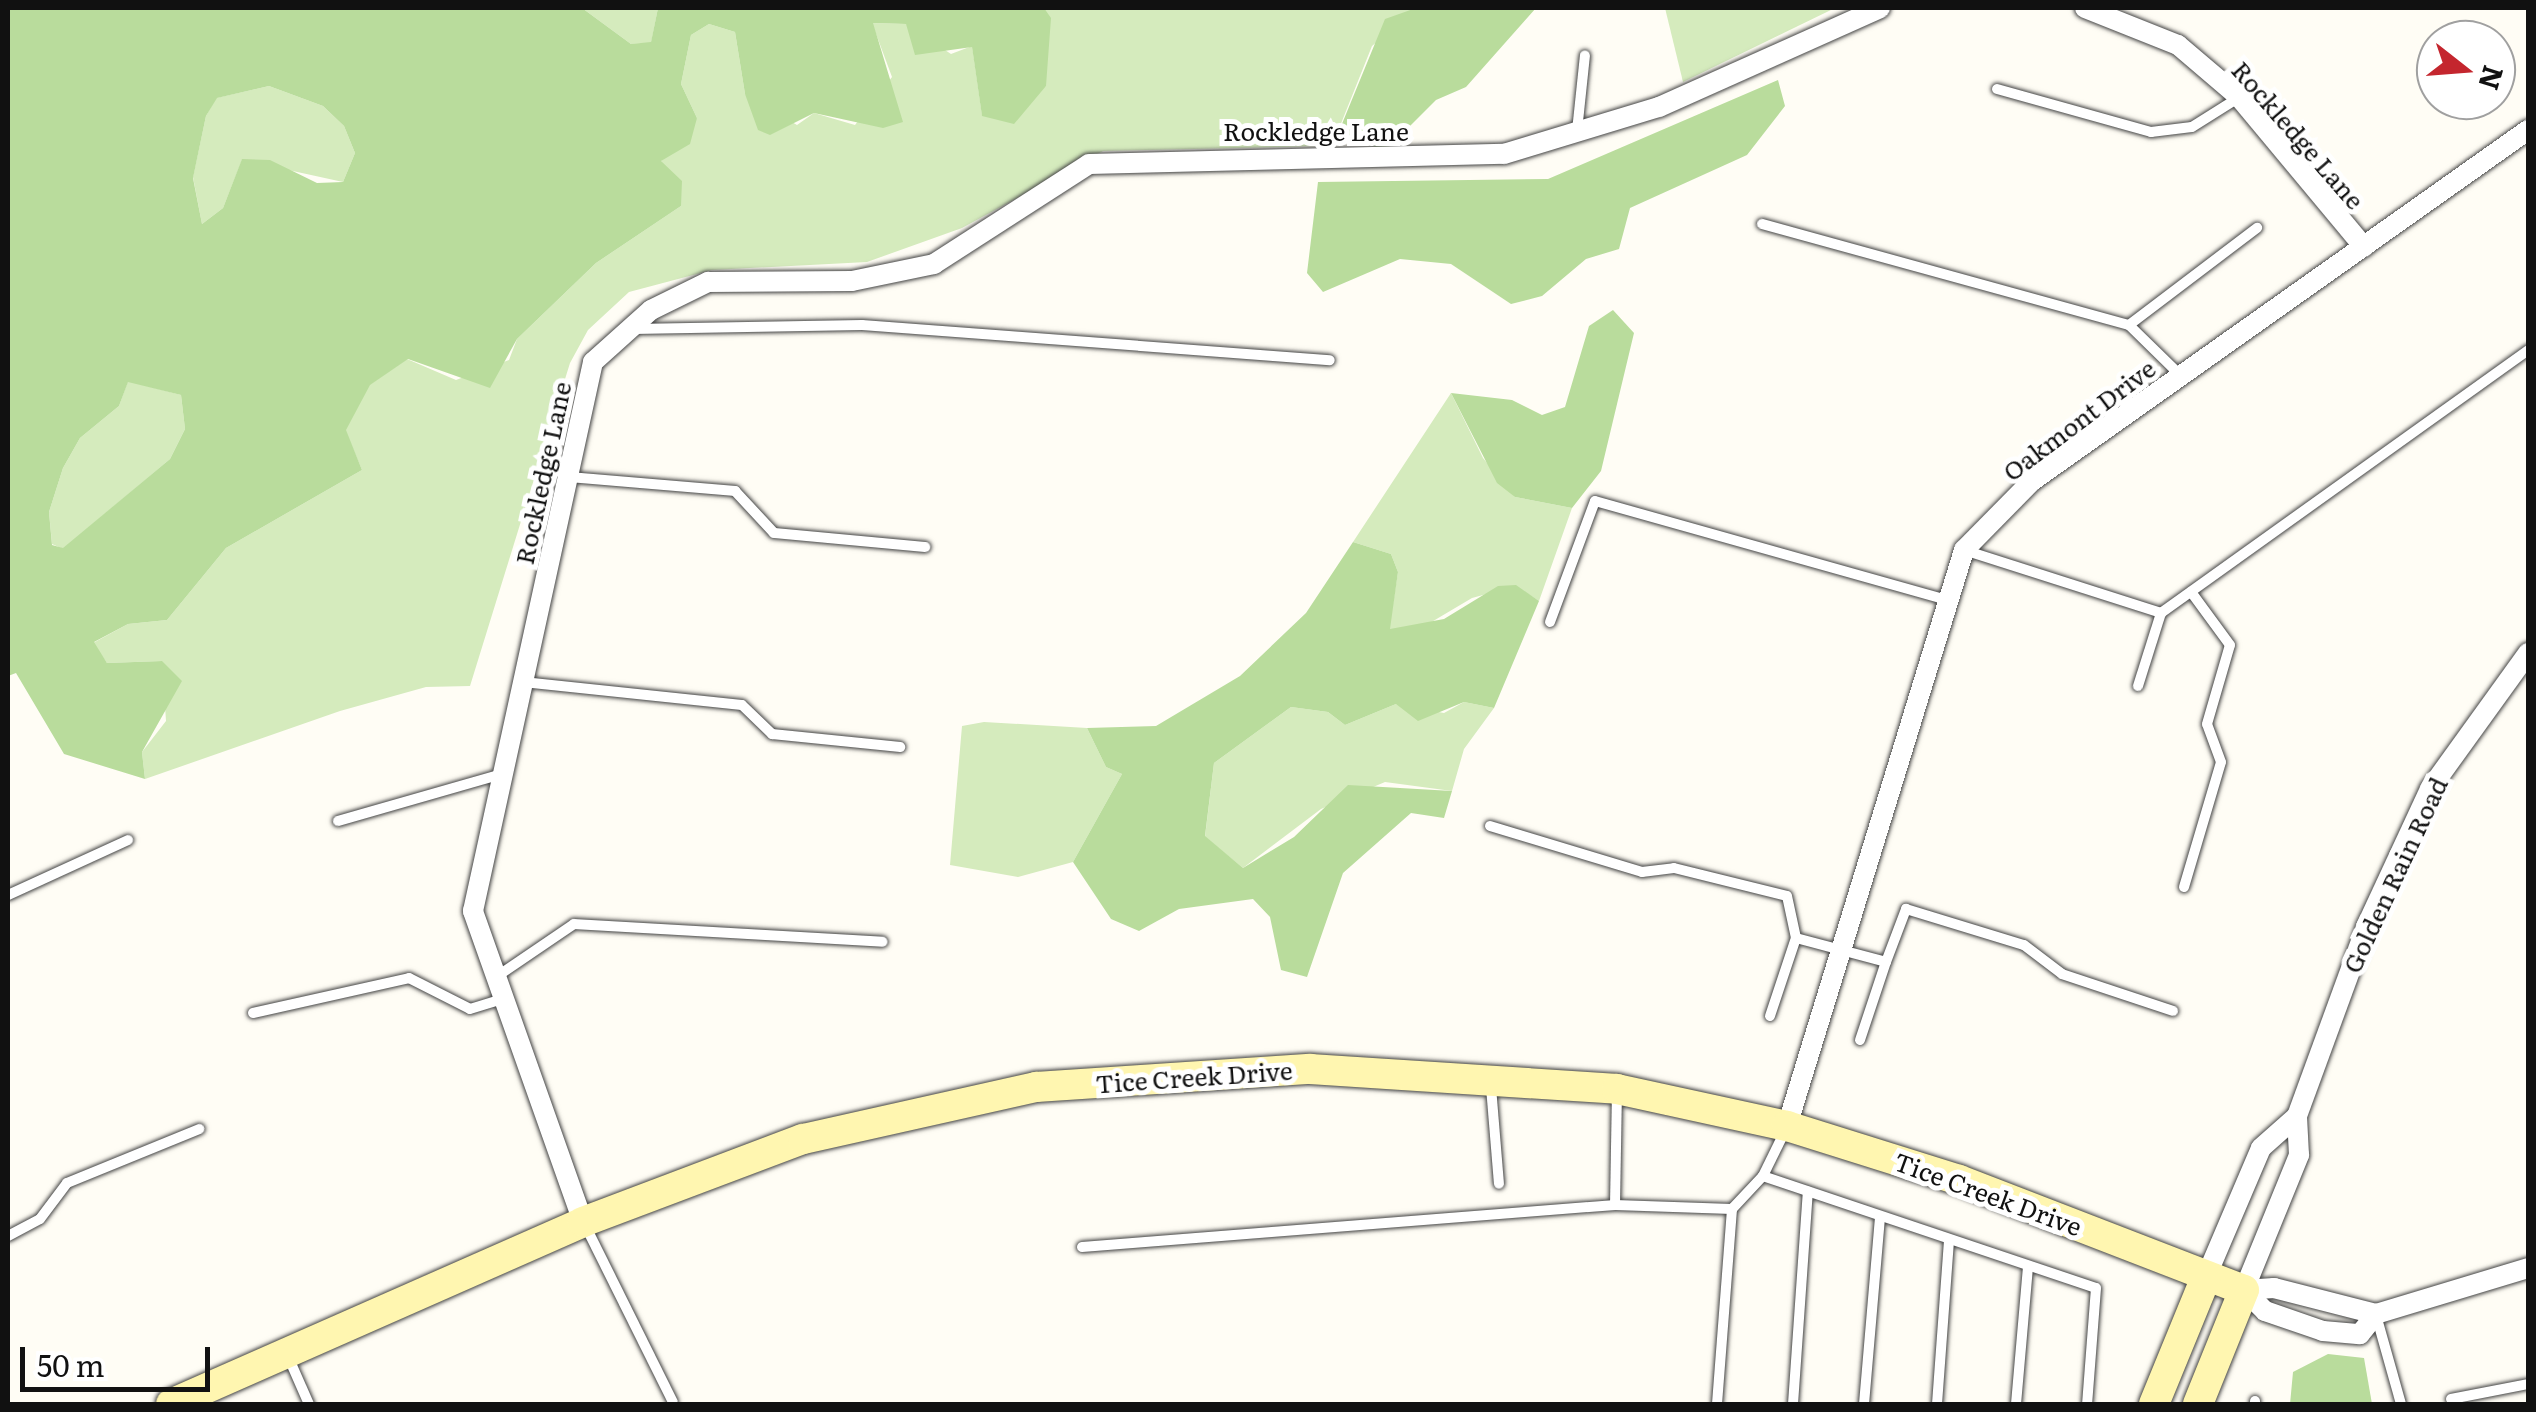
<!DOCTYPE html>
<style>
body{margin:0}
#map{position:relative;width:2536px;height:1412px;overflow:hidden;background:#fffdf5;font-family:Literata,serif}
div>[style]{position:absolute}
.green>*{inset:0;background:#d5ebbd}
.forest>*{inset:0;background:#b9dc9c}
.roads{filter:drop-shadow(0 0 2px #444) drop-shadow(0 0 2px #444)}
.lane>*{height:10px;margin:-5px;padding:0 5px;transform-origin:5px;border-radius:5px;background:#fff}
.street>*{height:20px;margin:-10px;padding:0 10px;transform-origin:10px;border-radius:10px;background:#fff}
.secondary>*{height:30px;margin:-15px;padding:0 15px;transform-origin:15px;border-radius:15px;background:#fff6b0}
span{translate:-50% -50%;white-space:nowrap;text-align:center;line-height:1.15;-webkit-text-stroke:10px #fff;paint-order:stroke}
.street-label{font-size:25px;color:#111}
.frame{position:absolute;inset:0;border:10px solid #111;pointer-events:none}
.north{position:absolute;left:2416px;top:20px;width:100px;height:100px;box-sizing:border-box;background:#fff;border:2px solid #a0a0a0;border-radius:50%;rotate:107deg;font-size:28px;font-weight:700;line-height:40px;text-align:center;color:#111}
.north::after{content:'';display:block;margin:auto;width:35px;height:45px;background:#c4262e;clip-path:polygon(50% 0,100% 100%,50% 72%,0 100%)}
.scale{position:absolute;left:20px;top:1347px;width:190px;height:45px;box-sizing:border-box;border:5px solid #111;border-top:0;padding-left:12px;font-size:30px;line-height:35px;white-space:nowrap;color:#111;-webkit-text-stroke:8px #fff;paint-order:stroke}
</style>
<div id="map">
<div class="green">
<i style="clip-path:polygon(582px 8px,658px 8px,651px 43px,631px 44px)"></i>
<i style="clip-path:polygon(1044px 8px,1416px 8px,1372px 46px,1336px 136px,1323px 146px,1103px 151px,962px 228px,867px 262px,712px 270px,629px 292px,588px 330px,570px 363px,470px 686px,426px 687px,340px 711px,145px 779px,142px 752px,166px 721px,162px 661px,107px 663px,93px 643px,128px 624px,167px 620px,226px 548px,362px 470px,345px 430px,369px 385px,407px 359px,456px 380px,509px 360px,517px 339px,596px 263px,681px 206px,661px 161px,697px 118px,681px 84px,691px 35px,709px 24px,735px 32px,745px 94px,797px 125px,814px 113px,855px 125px,892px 77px,872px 23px,906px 24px,951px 54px,972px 46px,982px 115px,1046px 86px)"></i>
<i style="clip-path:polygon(1665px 8px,1835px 8px,1683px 82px)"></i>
<i style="clip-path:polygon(269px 86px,323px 106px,344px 126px,355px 153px,343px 182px,242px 160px,223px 208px,202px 224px,193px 177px,206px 116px,216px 98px)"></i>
<i style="clip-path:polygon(128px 381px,181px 395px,185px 429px,170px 459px,63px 549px,52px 544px,49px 512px,63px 468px,80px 438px,119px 406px)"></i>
<i style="clip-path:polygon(1451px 393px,1483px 458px,1515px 497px,1572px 508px,1539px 601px,1516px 586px,1472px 598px,1418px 630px,1389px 629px,1398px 572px,1391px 554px,1353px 542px)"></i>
<i style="clip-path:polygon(1464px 702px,1494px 708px,1464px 749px,1452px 791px,1385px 782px,1321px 809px,1243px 868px,1205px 837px,1214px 763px,1291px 707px,1328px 712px,1345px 725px,1396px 704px,1444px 713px)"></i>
<i style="clip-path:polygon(984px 722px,1087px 728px,1106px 767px,1122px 774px,1073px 862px,1018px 877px,950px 865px,962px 726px)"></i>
</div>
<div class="forest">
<i style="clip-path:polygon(evenodd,8px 8px,582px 8px,631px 44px,651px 42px,658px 8px,1044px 8px,1051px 18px,1046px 86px,1014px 124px,982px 116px,972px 47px,915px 55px,906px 24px,873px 23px,903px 122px,883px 128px,814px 113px,770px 135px,758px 130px,745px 94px,735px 32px,709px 24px,691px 35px,681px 84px,697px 118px,690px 144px,661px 161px,682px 181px,681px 206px,596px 263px,517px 339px,490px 388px,408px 359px,370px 385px,346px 430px,362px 470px,226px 548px,167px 620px,128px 624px,94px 642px,107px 663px,162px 661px,182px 681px,142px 752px,145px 779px,64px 754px,16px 673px,8px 676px,8px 8px,269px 86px,323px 106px,344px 126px,355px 153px,343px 182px,317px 183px,270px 160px,242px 159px,223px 208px,202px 224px,193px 178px,206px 116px,217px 98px,269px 86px,8px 8px,128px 382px,181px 395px,185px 429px,170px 459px,63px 548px,52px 545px,49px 512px,63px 468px,80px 438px,119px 406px,128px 382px)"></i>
<i style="clip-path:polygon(1416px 8px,1536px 8px,1466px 87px,1436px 100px,1386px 150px,1337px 136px,1385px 19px)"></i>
<i style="clip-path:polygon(1778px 80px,1785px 106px,1747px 155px,1630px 208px,1619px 249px,1586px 259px,1542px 296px,1511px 304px,1451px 264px,1400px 259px,1323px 292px,1307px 273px,1318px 182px,1548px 179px)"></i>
<i style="clip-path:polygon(1613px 310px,1634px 333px,1601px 471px,1572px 508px,1515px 497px,1497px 483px,1451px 393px,1512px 400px,1542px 415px,1565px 407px,1589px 326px)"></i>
<i style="clip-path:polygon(1353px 542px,1391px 554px,1398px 572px,1390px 629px,1444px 619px,1498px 586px,1516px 585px,1539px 601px,1494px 708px,1464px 702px,1418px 721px,1396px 704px,1345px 725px,1328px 712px,1291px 707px,1214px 763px,1205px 836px,1243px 868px,1294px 837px,1348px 785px,1452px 791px,1444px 818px,1411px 813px,1343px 873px,1307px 977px,1281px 970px,1270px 917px,1253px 899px,1179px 909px,1139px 931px,1111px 919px,1073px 862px,1122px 774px,1106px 767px,1087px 728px,1156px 726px,1240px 676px,1306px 613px)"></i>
<i style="clip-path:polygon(2328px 1354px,2364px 1358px,2372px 1404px,2290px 1404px,2293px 1372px)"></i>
</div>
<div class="roads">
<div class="lane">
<i style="left:1997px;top:89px;width:160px;rotate:15.6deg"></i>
<i style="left:2151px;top:132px;width:41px;rotate:-7deg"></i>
<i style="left:2192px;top:127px;width:54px;rotate:-32.2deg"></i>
<i style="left:1577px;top:131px;width:76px;rotate:-84deg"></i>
<i style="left:1762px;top:224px;width:381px;rotate:15.4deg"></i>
<i style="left:2129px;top:325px;width:71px;rotate:44.4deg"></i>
<i style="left:2129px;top:325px;width:161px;rotate:-37.2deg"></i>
<i style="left:633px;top:329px;width:229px;rotate:-1deg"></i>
<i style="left:862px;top:325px;width:469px;rotate:4.3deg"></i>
<i style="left:569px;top:477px;width:167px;rotate:4.8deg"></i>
<i style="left:735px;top:491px;width:57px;rotate:47.1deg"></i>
<i style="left:774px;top:533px;width:152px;rotate:5.3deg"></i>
<i style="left:1964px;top:550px;width:207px;rotate:17.7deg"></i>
<i style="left:2161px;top:613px;width:452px;rotate:-35.6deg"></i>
<i style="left:1550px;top:622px;width:129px;rotate:-69.6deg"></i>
<i style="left:1595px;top:501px;width:362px;rotate:15.7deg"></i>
<i style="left:523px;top:682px;width:220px;rotate:6deg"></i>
<i style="left:742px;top:705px;width:42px;rotate:44deg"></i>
<i style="left:772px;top:734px;width:129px;rotate:5.8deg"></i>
<i style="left:2138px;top:686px;width:77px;rotate:-72.5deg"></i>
<i style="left:338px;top:821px;width:171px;rotate:-16deg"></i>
<i style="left:1490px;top:826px;width:159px;rotate:16.8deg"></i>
<i style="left:1642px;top:872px;width:32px;rotate:-7deg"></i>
<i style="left:1674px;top:868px;width:116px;rotate:13.9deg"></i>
<i style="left:1787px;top:896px;width:43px;rotate:77.9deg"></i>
<i style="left:1796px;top:938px;width:93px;rotate:14.9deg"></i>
<i style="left:1886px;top:962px;width:57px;rotate:-69.3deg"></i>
<i style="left:1906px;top:909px;width:123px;rotate:17deg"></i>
<i style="left:2024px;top:945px;width:48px;rotate:37.3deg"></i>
<i style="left:2062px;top:974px;width:117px;rotate:18.4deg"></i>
<i style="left:2184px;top:887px;width:130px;rotate:-73.5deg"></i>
<i style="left:2221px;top:762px;width:40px;rotate:-110.2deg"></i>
<i style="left:2207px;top:724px;width:82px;rotate:-73.8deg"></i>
<i style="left:2230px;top:645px;width:66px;rotate:-126.3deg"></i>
<i style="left:8px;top:895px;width:132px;rotate:-24.6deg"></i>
<i style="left:496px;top:977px;width:94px;rotate:-34.2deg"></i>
<i style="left:574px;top:924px;width:309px;rotate:3.3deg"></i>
<i style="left:253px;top:1013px;width:160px;rotate:-12.6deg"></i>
<i style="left:409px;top:978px;width:68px;rotate:26.9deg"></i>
<i style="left:470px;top:1009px;width:34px;rotate:-17deg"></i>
<i style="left:1770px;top:1016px;width:82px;rotate:-71.6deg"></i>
<i style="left:1860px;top:1040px;width:82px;rotate:-71.6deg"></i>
<i style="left:1491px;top:1087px;width:97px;rotate:85.3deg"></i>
<i style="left:1785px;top:1131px;width:50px;rotate:116.1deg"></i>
<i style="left:1763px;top:1176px;width:351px;rotate:18.6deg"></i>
<i style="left:2096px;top:1288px;width:116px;rotate:94.4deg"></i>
<i style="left:1615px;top:1205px;width:110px;rotate:-89deg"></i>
<i style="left:586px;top:1227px;width:195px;rotate:63.6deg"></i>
<i style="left:8px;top:1236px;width:36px;rotate:-28deg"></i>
<i style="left:40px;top:1219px;width:45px;rotate:-53.1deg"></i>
<i style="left:67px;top:1183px;width:143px;rotate:-22.2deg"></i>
<i style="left:1082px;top:1247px;width:535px;rotate:-4.51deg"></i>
<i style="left:1615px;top:1205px;width:117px;rotate:2deg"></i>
<i style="left:2376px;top:1315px;width:92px;rotate:74.3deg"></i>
<i style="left:287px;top:1354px;width:55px;rotate:66.3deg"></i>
<i style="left:2451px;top:1399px;width:78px;rotate:-11deg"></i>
<i style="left:1717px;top:1404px;width:196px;rotate:-85.6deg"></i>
<i style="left:1732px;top:1209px;width:45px;rotate:-46.8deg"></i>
<i style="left:1793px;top:1404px;width:213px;rotate:-86deg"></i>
<i style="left:1864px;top:1404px;width:188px;rotate:-85.1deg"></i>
<i style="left:1937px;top:1404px;width:164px;rotate:-85.8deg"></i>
<i style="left:2016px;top:1404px;width:138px;rotate:-85deg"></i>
<i style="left:2255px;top:1404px;width:3px;rotate:-90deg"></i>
</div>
<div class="street">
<i style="left:2085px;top:8px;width:100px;rotate:21.7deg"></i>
<i style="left:2178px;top:45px;width:80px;rotate:40.4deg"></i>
<i style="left:2239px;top:97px;width:195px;rotate:50.2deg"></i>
<i style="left:1787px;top:1126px;width:603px;rotate:-72.92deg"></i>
<i style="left:1964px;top:550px;width:97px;rotate:-45.4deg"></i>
<i style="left:2032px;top:481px;width:608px;rotate:-35.29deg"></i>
<i style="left:583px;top:1222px;width:330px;rotate:-109.5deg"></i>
<i style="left:473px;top:911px;width:562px;rotate:-77.67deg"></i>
<i style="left:593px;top:362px;width:78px;rotate:-41.9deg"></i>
<i style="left:651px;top:310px;width:64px;rotate:-26.2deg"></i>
<i style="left:708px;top:282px;width:144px;rotate:-0.4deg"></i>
<i style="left:852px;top:281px;width:84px;rotate:-11.7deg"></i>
<i style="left:934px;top:264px;width:184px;rotate:-32.8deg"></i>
<i style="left:1089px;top:164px;width:415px;rotate:-1.4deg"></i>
<i style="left:1504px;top:154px;width:162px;rotate:-16.9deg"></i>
<i style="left:1659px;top:107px;width:242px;rotate:-24.1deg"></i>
<i style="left:2206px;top:1277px;width:140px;rotate:-66.9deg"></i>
<i style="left:2261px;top:1148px;width:48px;rotate:-41.6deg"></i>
<i style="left:2244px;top:1290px;width:146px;rotate:-67.8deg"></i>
<i style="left:2299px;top:1155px;width:39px;rotate:-93deg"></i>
<i style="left:2297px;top:1116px;width:201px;rotate:-69.9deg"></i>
<i style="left:2366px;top:927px;width:152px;rotate:-65.1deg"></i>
<i style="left:2430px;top:789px;width:168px;rotate:-54.2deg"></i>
<i style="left:2244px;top:1290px;width:30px;rotate:-4deg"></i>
<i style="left:2274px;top:1288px;width:105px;rotate:14.3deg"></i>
<i style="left:2376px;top:1314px;width:159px;rotate:-16.8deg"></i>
<i style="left:2244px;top:1290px;width:30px;rotate:45deg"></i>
<i style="left:2265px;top:1311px;width:61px;rotate:19deg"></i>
<i style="left:2323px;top:1331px;width:37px;rotate:5deg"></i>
<i style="left:2360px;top:1334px;width:26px;rotate:-51deg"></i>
</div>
<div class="secondary">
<i style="left:171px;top:1404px;width:450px;rotate:-23.8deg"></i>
<i style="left:583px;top:1222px;width:235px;rotate:-20.7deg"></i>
<i style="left:803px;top:1139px;width:239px;rotate:-12.6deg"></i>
<i style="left:1036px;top:1087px;width:275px;rotate:-3.8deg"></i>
<i style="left:1310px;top:1069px;width:308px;rotate:3.7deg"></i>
<i style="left:1617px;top:1089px;width:174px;rotate:12.3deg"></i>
<i style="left:1787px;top:1126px;width:180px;rotate:17.4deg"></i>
<i style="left:1959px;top:1180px;width:305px;rotate:21.1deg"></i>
<i style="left:2244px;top:1290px;width:123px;rotate:112deg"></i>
<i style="left:2154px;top:1404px;width:137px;rotate:-67.7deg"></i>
</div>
</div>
<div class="street-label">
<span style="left:1316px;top:131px">Rockledge Lane</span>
<span style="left:2298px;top:135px;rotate:49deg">Rockledge Lane</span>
<span style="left:2079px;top:420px;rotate:-37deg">Oakmont Drive</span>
<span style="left:543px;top:473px;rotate:-78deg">Rockledge Lane</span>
<span style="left:2395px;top:875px;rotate:-65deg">Golden Rain Road</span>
<span style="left:1194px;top:1077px;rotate:-4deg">Tice Creek Drive</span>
<span style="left:1988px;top:1194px;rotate:20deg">Tice Creek Drive</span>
</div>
<div class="frame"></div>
<div class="north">N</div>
<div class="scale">50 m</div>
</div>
